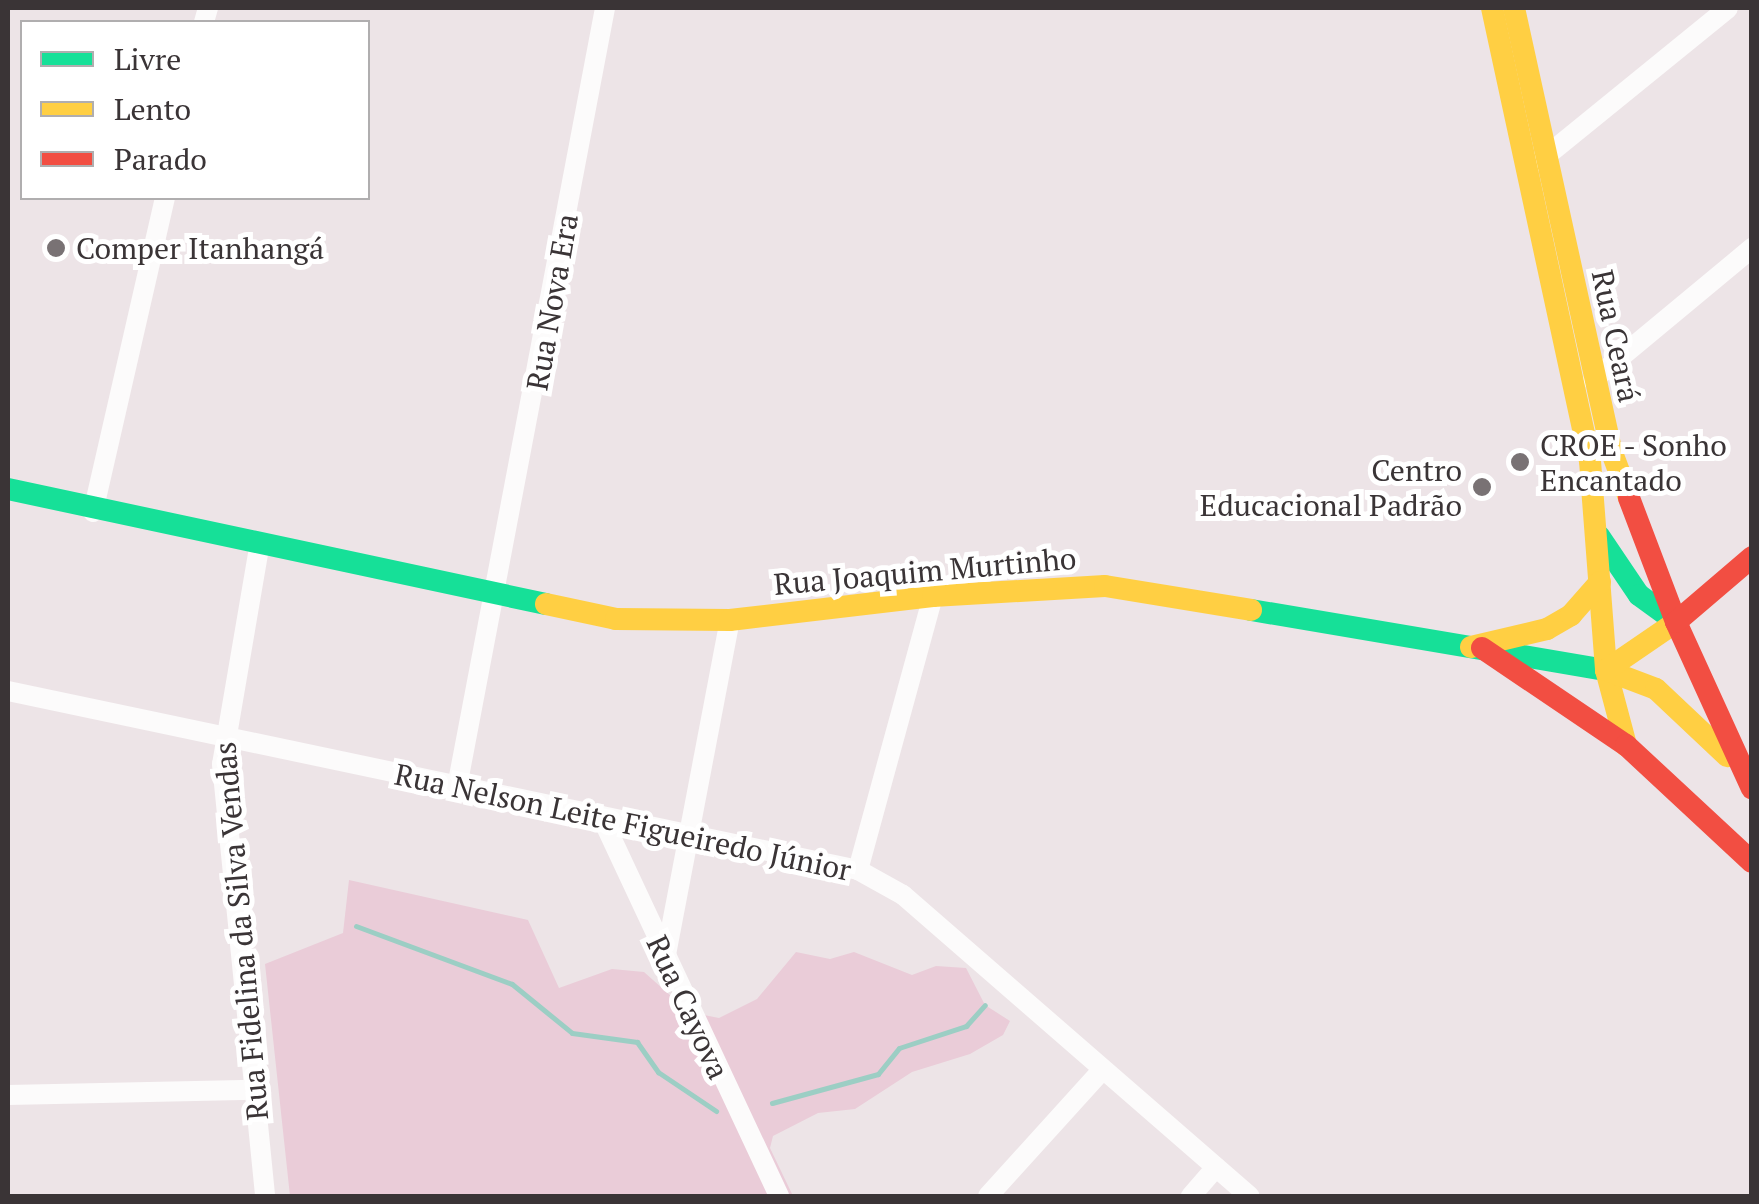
<!DOCTYPE html>
<meta charset="utf-8">
<style>
body{margin:0}
#map{position:relative;width:1759px;height:1204px;overflow:hidden;background:#ede4e7;font-family:"PT Serif",serif}
div>[style]{position:absolute}
.green>*{inset:0;background:#eaccd8}
.stream>*{height:5px;margin:-2.5px;padding:0 2.5px;transform-origin:2.5px;border-radius:2.5px;background:#9ccec4}
.street>*{height:20px;margin:-10px;padding:0 10px;transform-origin:10px;border-radius:10px;background:#fcfbfb}
.fast>*{height:22px;margin:-11px;padding:0 11px;transform-origin:11px;border-radius:11px;background:#16e098}
.slow>*{height:22px;margin:-11px;padding:0 11px;transform-origin:11px;border-radius:11px;background:#ffcf43}
.jam>*{height:22px;margin:-11px;padding:0 11px;transform-origin:11px;border-radius:11px;background:#f24e42}
.dots>*{width:28px;height:28px;translate:-50% -50%;box-sizing:border-box;border:5px solid #fff;border-radius:50%}
span{translate:-50% -50%;white-space:nowrap;text-align:center;line-height:1.15;-webkit-text-stroke:10px #fff;paint-order:stroke}
.poi-label{font-size:30px;color:#3a3436}
.left{translate:0 -50%;text-align:left}
.right{translate:-100% -50%;text-align:right}
.street-label{font-size:30px;color:#3a3436}
.frame{position:absolute;inset:0;border:10px solid #3a3436;pointer-events:none}
.legend{position:absolute;left:20px;top:20px;width:350px;height:180px;box-sizing:border-box;background:#fff;border:2px solid #b0aeaf;margin:0;padding:12px 18px;list-style:none;font-size:30px;color:#3a3436}
.legend li{display:flex;align-items:center;gap:20px;height:50px}
.legend b{width:50px;border:2px solid #b0aeaf}
</style>
<div id="map">
<div class="green">
<i style="clip-path:polygon(349px 880px,528px 920px,559px 988px,612px 969px,644px 972px,689px 1012px,719px 1018px,757px 999px,796px 952px,830px 959px,854px 952px,912px 975px,936px 966px,966px 968px,985px 1005px,1010px 1021px,1003px 1035px,970px 1054px,912px 1072px,855px 1109px,818px 1113px,773px 1136px,770px 1148px,793px 1196px,290px 1196px,265px 964px,343px 933px)"></i>
</div>
<div class="stream">
<i style="left:356px;top:926px;width:166px;rotate:20.4deg"></i>
<i style="left:512px;top:984px;width:77px;rotate:39.2deg"></i>
<i style="left:572px;top:1033px;width:66px;rotate:7.9deg"></i>
<i style="left:637px;top:1042px;width:37px;rotate:55deg"></i>
<i style="left:658px;top:1072px;width:70px;rotate:33.9deg"></i>
<i style="left:772px;top:1103px;width:110px;rotate:-15.3deg"></i>
<i style="left:878px;top:1074px;width:33px;rotate:-51deg"></i>
<i style="left:899px;top:1048px;width:71px;rotate:-18.2deg"></i>
<i style="left:966px;top:1026px;width:28px;rotate:-48deg"></i>
</div>
<div class="street">
<i style="left:204px;top:22px;width:15px;rotate:-74deg"></i>
<i style="left:1540px;top:161px;width:242px;rotate:-39.1deg"></i>
<i style="left:1593px;top:380px;width:207px;rotate:-39.7deg"></i>
<i style="left:93px;top:512px;width:322px;rotate:-77.1deg"></i>
<i style="left:259px;top:548px;width:219px;rotate:99.7deg"></i>
<i style="left:222px;top:764px;width:434px;rotate:84.3deg"></i>
<i style="left:8px;top:691px;width:869px;rotate:11.89deg"></i>
<i style="left:858px;top:870px;width:51px;rotate:29.1deg"></i>
<i style="left:903px;top:895px;width:459px;rotate:41deg"></i>
<i style="left:457px;top:787px;width:793px;rotate:-79.24deg"></i>
<i style="left:601px;top:816px;width:420px;rotate:64.9deg"></i>
<i style="left:858px;top:870px;width:284px;rotate:-74.7deg"></i>
<i style="left:665px;top:960px;width:346px;rotate:-79.2deg"></i>
<i style="left:8px;top:1095px;width:246px;rotate:-1.2deg"></i>
<i style="left:988px;top:1196px;width:171px;rotate:-47.8deg"></i>
<i style="left:1191px;top:1196px;width:38px;rotate:-49deg"></i>
</div>
<div class="fast">
<i style="left:8px;top:489px;width:550px;rotate:12.07deg"></i>
<i style="left:1599px;top:536px;width:71px;rotate:55.9deg"></i>
<i style="left:1639px;top:595px;width:46px;rotate:36.1deg"></i>
<i style="left:1251px;top:610px;width:360px;rotate:9.6deg"></i>
</div>
<div class="slow">
<i style="left:1492px;top:8px;width:463px;rotate:77.8deg"></i>
<i style="left:1590px;top:461px;width:210px;rotate:85.6deg"></i>
<i style="left:1606px;top:670px;width:78px;rotate:75.1deg"></i>
<i style="left:1514px;top:8px;width:453px;rotate:77.6deg"></i>
<i style="left:1611px;top:450px;width:51px;rotate:69.4deg"></i>
<i style="left:546px;top:604px;width:72px;rotate:12.1deg"></i>
<i style="left:616px;top:619px;width:114px;rotate:0.5deg"></i>
<i style="left:730px;top:620px;width:204px;rotate:-6.7deg"></i>
<i style="left:933px;top:596px;width:172px;rotate:-3.3deg"></i>
<i style="left:1105px;top:586px;width:148px;rotate:9.3deg"></i>
<i style="left:1471px;top:647px;width:78px;rotate:-13.3deg"></i>
<i style="left:1547px;top:629px;width:28px;rotate:-30deg"></i>
<i style="left:1571px;top:615px;width:44px;rotate:-48.7deg"></i>
<i style="left:1606px;top:670px;width:53px;rotate:20.8deg"></i>
<i style="left:1656px;top:689px;width:98px;rotate:43.3deg"></i>
<i style="left:1606px;top:670px;width:85px;rotate:-34.4deg"></i>
</div>
<div class="jam">
<i style="left:1629px;top:498px;width:133px;rotate:69.2deg"></i>
<i style="left:1676px;top:622px;width:183px;rotate:65.5deg"></i>
<i style="left:1676px;top:622px;width:100px;rotate:-40.5deg"></i>
<i style="left:1482px;top:648px;width:174px;rotate:34deg"></i>
<i style="left:1626px;top:745px;width:172px;rotate:42.9deg"></i>
</div>
<div class="dots">
<i style="left:56px;top:248px;background:#797274"></i>
<i style="left:1520px;top:462px;background:#797274"></i>
<i style="left:1482px;top:487px;background:#797274"></i>
</div>
<div class="poi-label">
<span class="left" style="left:76px;top:248px">Comper Itanhangá</span>
<span class="left" style="left:1540px;top:462px">CROE - Sonho<br>Encantado</span>
<span class="right" style="left:1462px;top:487px">Centro<br>Educacional Padrão</span>
</div>
<div class="street-label">
<span style="left:552px;top:302px;rotate:-80deg">Rua Nova Era</span>
<span style="left:1616px;top:336px;rotate:78deg">Rua Ceará</span>
<span style="left:925px;top:571px;rotate:-5deg">Rua Joaquim Murtinho</span>
<span style="left:623px;top:822px;rotate:12deg">Rua Nelson Leite Figueiredo Júnior</span>
<span style="left:241px;top:931px;rotate:-95deg">Rua Fidelina da Silva Vendas</span>
<span style="left:688px;top:1007px;rotate:65deg">Rua Cayova</span>
</div>
<div class="frame"></div>
<ul class="legend">
<li><b style="height:12px;background:#16e098"></b>Livre</li>
<li><b style="height:12px;background:#ffcf43"></b>Lento</li>
<li><b style="height:12px;background:#f24e42"></b>Parado</li>
</ul>
</div>
